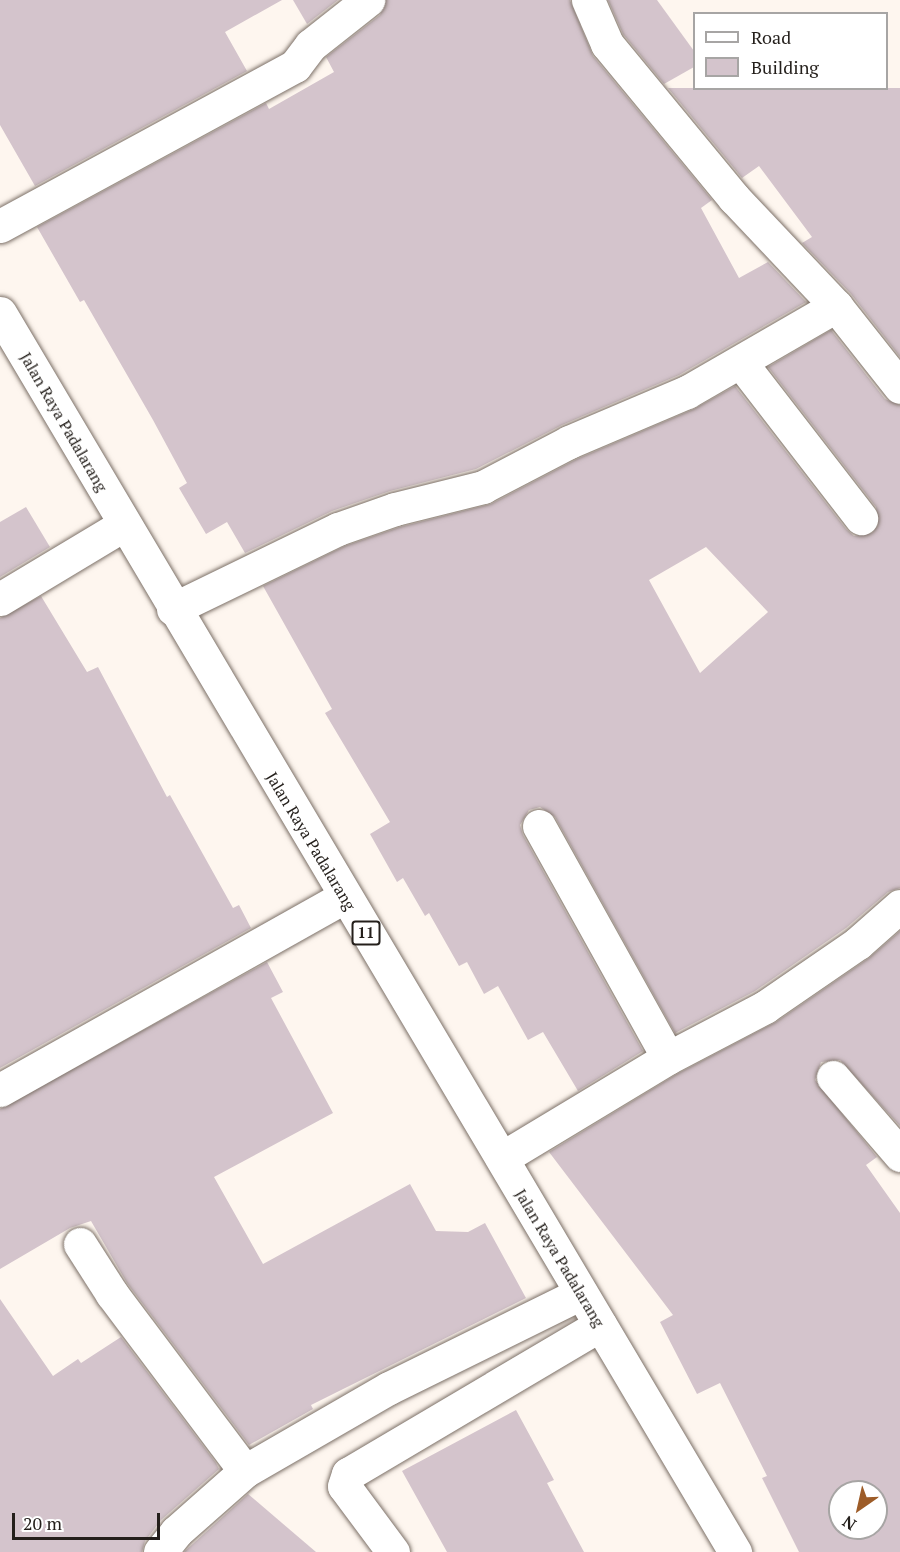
<!DOCTYPE html>
<style>
body{margin:0}
#map{position:relative;width:900px;height:1552px;overflow:hidden;background:#fef6ef;font-family:"PT Serif",serif}
div>[style]{position:absolute}
.building>*{inset:0;background:#d4c4cc}
.roads{filter:drop-shadow(0 0 2px #7c7067) drop-shadow(0 0 2px #7c7067)}
.minor>*{height:33px;margin:-16.5px;padding:0 16.5px;transform-origin:16.5px;border-radius:16.5px;background:#fff}
.highway>*{height:33px;margin:-16.5px;padding:0 16.5px;transform-origin:16.5px;border-radius:16.5px;background:#fff}
span{translate:-50% -50%;white-space:nowrap;text-align:center;line-height:1.15;-webkit-text-stroke:4.5px #fff;paint-order:stroke}
.shield-label span{padding:2px 4px;background:#fff;border:2px solid;border-radius:4px;-webkit-text-stroke-width:0}
.shield-label{font-size:15px;color:#241f1b;font-weight:700}
.street-label{font-size:16px;color:#241f1b}
.legend{position:absolute;left:693px;top:12px;width:195px;height:78px;box-sizing:border-box;background:#fff;border:2px solid #a7a5a4;margin:0;padding:8px 10px;list-style:none;font-size:18px;color:#241f1b}
.legend li{display:flex;align-items:center;gap:12px;height:30px}
.legend b{width:30px;border:2px solid #a7a5a4}
.north{position:absolute;left:828px;top:1480px;width:60px;height:60px;box-sizing:border-box;background:#fff;border:2px solid #a7a5a4;border-radius:50%;rotate:214deg;font-size:16px;font-weight:700;line-height:24px;text-align:center;color:#241f1b}
.north::after{content:'';display:block;margin:auto;width:21px;height:27px;background:#9d5c28;clip-path:polygon(50% 0,100% 100%,50% 72%,0 100%)}
.scale{position:absolute;left:12px;top:1513px;width:148px;height:27px;box-sizing:border-box;border:3px solid #241f1b;border-top:0;padding-left:8px;font-size:18px;line-height:21px;white-space:nowrap;color:#241f1b;-webkit-text-stroke:4px #fff;paint-order:stroke}
</style>
<div id="map">
<div class="building">
<i style="clip-path:polygon(0 0,282px 0,225px 32px,247px 71px,35px 186px,0 125px)"></i>
<i style="clip-path:polygon(293px 0,338px 0,307px 24px)"></i>
<i style="clip-path:polygon(386px 0,570px 0,593px 56px,712px 200px,701px 208px,739px 278px,768px 262px,806px 302px,679px 375px,562px 425px,476px 469px,390px 491px,332px 511px,245px 553px,227px 522px,206px 534px,179px 488px,187px 483px,153px 420px,84px 300px,80px 302px,37px 227px,266px 103px,269px 109px,334px 72px,326px 57px,380px 15px)"></i>
<i style="clip-path:polygon(608px 0,657px 0,694px 51px,694px 67px,664px 84px,623px 34px)"></i>
<i style="clip-path:polygon(668px 88px,900px 88px,900px 357px,851px 294px,802px 243px,812px 237px,759px 166px,742px 178px)"></i>
<i style="clip-path:polygon(evenodd,831px 330px,885px 399px,900px 405px,900px 888px,888px 892px,846px 928px,755px 991px,675px 1033px,555px 817px,540px 807px,529px 810px,520px 825px,523px 835px,643px 1051px,578px 1091px,543px 1032px,528px 1040px,498px 986px,484px 994px,467px 962px,459px 966px,429px 913px,425px 916px,403px 878px,397px 882px,370px 834px,390px 822px,325px 713px,332px 709px,263px 586px,345px 546px,400px 527px,491px 504px,577px 459px,694px 409px,735px 386px,846px 529px,854px 536px,872px 533px,878px 525px,876px 507px,768px 367px,831px 330px,706px 547px,768px 612px,700px 673px,649px 580px,706px 547px)"></i>
<i style="clip-path:polygon(26px 507px,50px 547px,0 577px,0 522px)"></i>
<i style="clip-path:polygon(41px 596px,87px 672px,98px 667px,167px 797px,170px 795px,233px 908px,239px 905px,251px 928px,0 1068px,0 618px)"></i>
<i style="clip-path:polygon(evenodd,900px 931px,900px 1126px,840px 1060px,821px 1062px,815px 1080px,877px 1157px,866px 1165px,900px 1213px,900px 1552px,799px 1552px,762px 1478px,767px 1476px,720px 1383px,697px 1394px,660px 1322px,673px 1315px,549px 1152px,677px 1074px,776px 1022px,869px 958px,900px 931px,840px 1492px,876px 1492px,876px 1528px,840px 1528px,840px 1492px)"></i>
<i style="clip-path:polygon(267px 962px,283px 992px,271px 998px,333px 1113px,214px 1177px,263px 1264px,410px 1184px,436px 1231px,468px 1232px,485px 1223px,526px 1298px,311px 1405px,313px 1409px,249px 1445px,127px 1283px,91px 1221px,70px 1228px,0 1269px,0 1109px)"></i>
<i style="clip-path:polygon(0 1299px,53px 1376px,78px 1359px,81px 1363px,121px 1337px,216px 1463px,219px 1469px,161px 1520px,145px 1541px,142px 1552px,0 1552px)"></i>
<i style="clip-path:polygon(516px 1410px,554px 1480px,547px 1483px,584px 1552px,447px 1552px,402px 1471px)"></i>
<i style="clip-path:polygon(248px 1494px,316px 1552px,184px 1552px)"></i>
</div>
<div class="roads">
<div class="minor">
<i style="left:588px;top:0;width:48px;rotate:66.6deg"></i>
<i style="left:607px;top:44px;width:200px;rotate:50.5deg"></i>
<i style="left:734px;top:198px;width:149px;rotate:46.6deg"></i>
<i style="left:836px;top:306px;width:103px;rotate:51.7deg"></i>
<i style="left:0;top:226px;width:336px;rotate:-28.5deg"></i>
<i style="left:295px;top:66px;width:26px;rotate:-53deg"></i>
<i style="left:311px;top:45px;width:73px;rotate:-38.3deg"></i>
<i style="left:742px;top:364px;width:195px;rotate:52.3deg"></i>
<i style="left:0;top:599px;width:144px;rotate:-31deg"></i>
<i style="left:173px;top:609px;width:183px;rotate:-25.9deg"></i>
<i style="left:338px;top:529px;width:60px;rotate:-19.3deg"></i>
<i style="left:395px;top:509px;width:91px;rotate:-14deg"></i>
<i style="left:483px;top:487px;width:97px;rotate:-27.6deg"></i>
<i style="left:569px;top:442px;width:128px;rotate:-23deg"></i>
<i style="left:687px;top:392px;width:172px;rotate:-30deg"></i>
<i style="left:539px;top:826px;width:265px;rotate:60.9deg"></i>
<i style="left:833px;top:1077px;width:103px;rotate:49.3deg"></i>
<i style="left:0;top:1090px;width:394px;rotate:-29.3deg"></i>
<i style="left:502px;top:1158px;width:194px;rotate:-31.1deg"></i>
<i style="left:668px;top:1058px;width:110px;rotate:-27.7deg"></i>
<i style="left:765px;top:1007px;width:113px;rotate:-34.5deg"></i>
<i style="left:858px;top:943px;width:56px;rotate:-41.4deg"></i>
<i style="left:80px;top:1244px;width:59px;rotate:57.4deg"></i>
<i style="left:112px;top:1294px;width:221px;rotate:53.1deg"></i>
<i style="left:160px;top:1552px;width:26px;rotate:-51deg"></i>
<i style="left:176px;top:1532px;width:92px;rotate:-41.5deg"></i>
<i style="left:245px;top:1471px;width:166px;rotate:-30deg"></i>
<i style="left:389px;top:1388px;width:214px;rotate:-26.3deg"></i>
<i style="left:393px;top:1552px;width:82px;rotate:-126.6deg"></i>
<i style="left:344px;top:1486px;width:13px;rotate:-72deg"></i>
<i style="left:348px;top:1474px;width:293px;rotate:-30.6deg"></i>
</div>
<div class="highway">
<i style="left:0;top:313px;width:1441px;rotate:59.32deg"></i>
</div>
</div>
<div class="shield-label">
<span style="left:366px;top:933px">11</span>
</div>
<div class="street-label">
<span style="left:64px;top:422px;rotate:60deg">Jalan Raya Padalarang</span>
<span style="left:311px;top:841px;rotate:59deg">Jalan Raya Padalarang</span>
<span style="left:560px;top:1258px;rotate:59deg">Jalan Raya Padalarang</span>
</div>
<ul class="legend">
<li><b style="height:8px;background:#fff"></b>Road</li>
<li><b style="height:16px;background:#d4c4cc"></b>Building</li>
</ul>
<div class="north">N</div>
<div class="scale">20 m</div>
</div>
